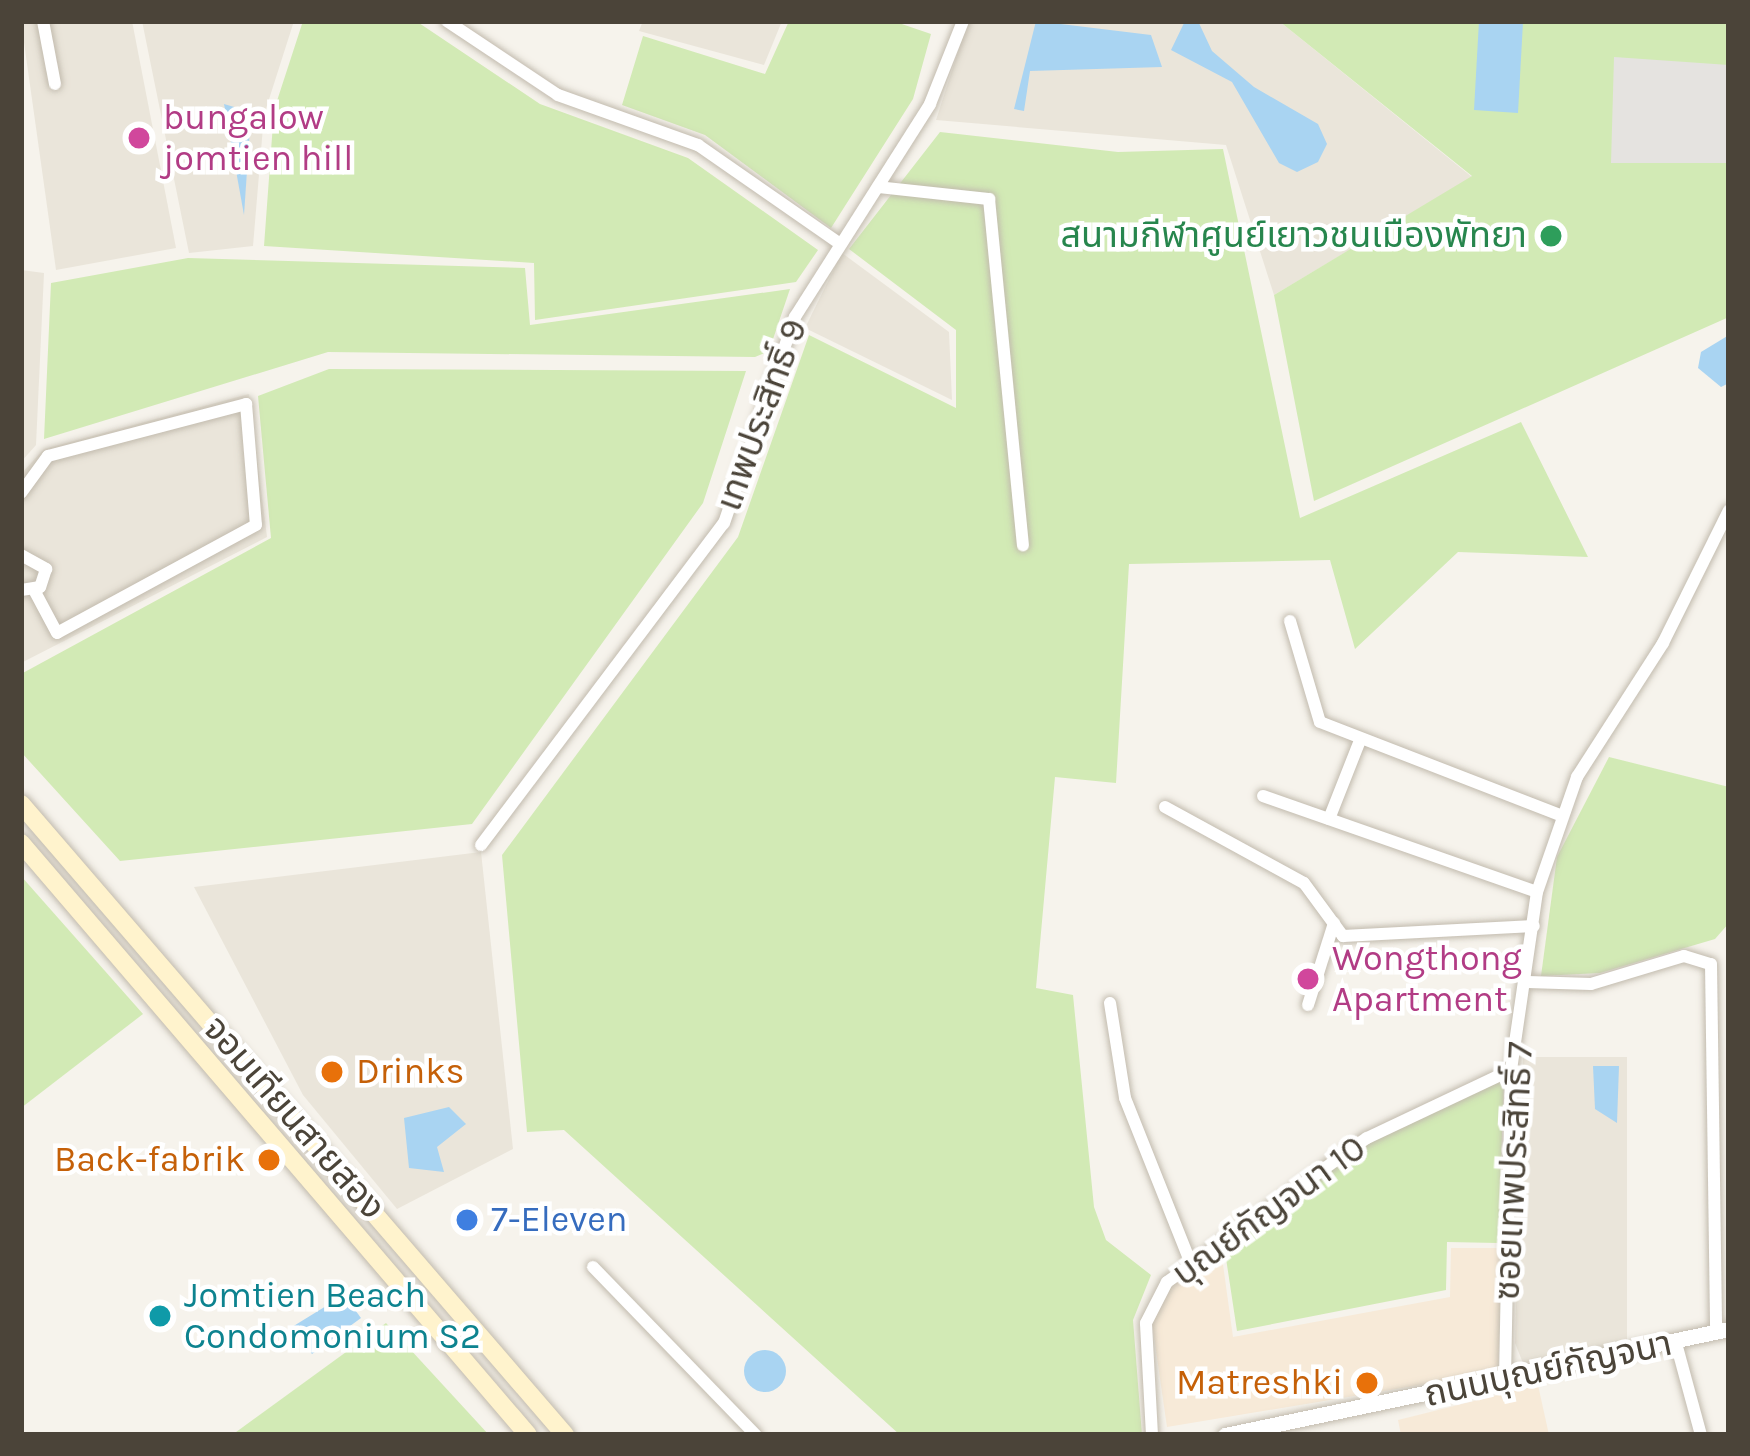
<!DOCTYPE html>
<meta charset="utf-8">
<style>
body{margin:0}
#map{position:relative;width:1750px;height:1456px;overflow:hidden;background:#f6f3ec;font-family:Karla,"Noto Sans Thai",sans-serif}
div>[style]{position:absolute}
.residential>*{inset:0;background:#eae5da}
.commercial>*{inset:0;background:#f7ead8}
.green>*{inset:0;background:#d2eab5}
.parking>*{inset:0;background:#e5e3e0}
.water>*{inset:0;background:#a9d4f2}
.round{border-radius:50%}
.roads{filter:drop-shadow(0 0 3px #c2bbae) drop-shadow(0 0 3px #c2bbae)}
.minor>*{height:12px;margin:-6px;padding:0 6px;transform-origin:6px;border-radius:6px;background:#fff}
.tertiary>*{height:15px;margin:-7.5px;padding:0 7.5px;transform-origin:7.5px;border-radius:7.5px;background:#fff}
.secondary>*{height:18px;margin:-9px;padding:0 9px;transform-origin:9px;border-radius:9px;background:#fff3cd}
.dots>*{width:33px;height:33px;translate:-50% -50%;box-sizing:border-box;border:6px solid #fff;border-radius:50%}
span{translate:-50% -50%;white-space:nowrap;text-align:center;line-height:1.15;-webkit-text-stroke:9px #fff;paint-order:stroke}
.hotel-label{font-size:36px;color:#b23c85}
.left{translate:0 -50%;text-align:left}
.leisure-label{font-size:36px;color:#27864d}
.right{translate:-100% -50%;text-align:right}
.street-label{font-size:36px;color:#4b4439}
.food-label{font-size:36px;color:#c56008}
.shop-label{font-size:36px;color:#366cbe}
.culture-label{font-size:36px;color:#0d838f}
.frame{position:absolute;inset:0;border:24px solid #4b4439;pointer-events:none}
</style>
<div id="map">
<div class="residential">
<i style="clip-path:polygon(21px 21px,132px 21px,176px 248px,56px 270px)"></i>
<i style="clip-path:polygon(142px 21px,294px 21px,264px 115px,253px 246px,189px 253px)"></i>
<i style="clip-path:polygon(643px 21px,782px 21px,764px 65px,639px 31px)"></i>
<i style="clip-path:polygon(968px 21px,1279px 21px,1472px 177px,1274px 295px,1226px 145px,936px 120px)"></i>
<i style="clip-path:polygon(842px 253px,949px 332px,952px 400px,805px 328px)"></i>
<i style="clip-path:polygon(21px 270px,44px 273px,36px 445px,21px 462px)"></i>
<i style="clip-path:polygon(249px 394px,267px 537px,21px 663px,21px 474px,44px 449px)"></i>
<i style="clip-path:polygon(481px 852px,513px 1149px,397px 1209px,303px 1095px,194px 887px)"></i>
<i style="clip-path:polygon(1523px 1057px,1627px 1057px,1627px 1346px,1523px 1363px,1515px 1343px)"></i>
</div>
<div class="commercial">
<i style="clip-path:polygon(1451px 1248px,1502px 1248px,1498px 1372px,1167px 1427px,1152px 1323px,1172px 1285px,1221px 1250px,1233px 1337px,1450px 1297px)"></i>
<i style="clip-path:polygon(1538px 1385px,1549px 1435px,1401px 1435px,1398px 1420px)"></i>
</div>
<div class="green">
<i style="clip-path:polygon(303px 21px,416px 21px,540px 104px,688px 158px,818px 250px,796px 282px,535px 320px,534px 263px,264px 246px,274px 110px)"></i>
<i style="clip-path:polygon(789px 21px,893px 21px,931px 34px,913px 99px,831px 228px,705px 135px,622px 105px,643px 36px,765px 74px)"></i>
<i style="clip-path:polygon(1279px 21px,1729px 21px,1729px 317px,1314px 501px,1274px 295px,1472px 176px)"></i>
<i style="clip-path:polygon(940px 132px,1118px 152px,1223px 149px,1300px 518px,1521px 422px,1588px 557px,1458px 552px,1355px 649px,1330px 560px,1129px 564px,1116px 783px,1055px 777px,1036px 988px,1073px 995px,1094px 1207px,1106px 1240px,1151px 1275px,1133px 1320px,1142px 1435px,900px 1435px,564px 1130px,527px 1132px,502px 855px,738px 537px,809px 335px,956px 408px,956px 330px,849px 249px)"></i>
<i style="clip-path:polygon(188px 258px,525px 268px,530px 325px,790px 289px,769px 351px,755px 357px,328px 352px,44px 439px,51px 283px)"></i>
<i style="clip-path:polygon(329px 369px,746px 371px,703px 503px,472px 824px,120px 861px,21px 752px,21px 674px,271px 538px,258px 396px)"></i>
<i style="clip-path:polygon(1609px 757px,1729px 787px,1729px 923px,1715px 939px,1600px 973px,1541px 976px,1557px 857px)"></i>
<i style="clip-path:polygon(21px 876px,143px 1014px,21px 1108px)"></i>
<i style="clip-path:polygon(1504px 1079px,1498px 1243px,1447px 1242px,1446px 1290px,1237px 1331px,1224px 1245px,1363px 1146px)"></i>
<i style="clip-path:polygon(386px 1323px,489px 1435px,232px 1435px)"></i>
</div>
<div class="parking">
<i style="clip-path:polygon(1614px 57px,1729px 65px,1726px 163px,1611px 163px)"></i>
</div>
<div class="water">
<i style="clip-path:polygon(1036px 21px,1151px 35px,1162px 67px,1030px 71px,1024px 111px,1014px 109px)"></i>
<i style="clip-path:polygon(1185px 21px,1198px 21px,1212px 51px,1254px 87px,1318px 124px,1327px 144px,1318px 162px,1297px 172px,1279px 163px,1232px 82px,1171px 50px)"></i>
<i style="clip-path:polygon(1479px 21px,1523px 22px,1518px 113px,1474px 110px)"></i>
<i style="clip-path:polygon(224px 104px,251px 112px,244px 215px)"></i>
<i style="clip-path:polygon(1729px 335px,1729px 383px,1721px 387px,1698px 368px,1701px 352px)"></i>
<i style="clip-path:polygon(1593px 1066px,1619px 1066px,1617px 1123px,1595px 1109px)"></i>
<i style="clip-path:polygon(449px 1107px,466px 1124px,437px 1147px,444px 1172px,409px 1168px,404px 1118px)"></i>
<i style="clip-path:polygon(344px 1295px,361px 1318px,312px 1354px,292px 1327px)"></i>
<i class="round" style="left:744px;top:1350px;width:42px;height:42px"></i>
</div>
<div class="roads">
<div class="minor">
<i style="left:43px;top:21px;width:64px;rotate:79.2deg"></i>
<i style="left:447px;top:21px;width:133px;rotate:33.7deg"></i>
<i style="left:558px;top:95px;width:149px;rotate:19.7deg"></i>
<i style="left:698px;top:145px;width:168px;rotate:34.8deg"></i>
<i style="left:878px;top:187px;width:112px;rotate:6.2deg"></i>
<i style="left:989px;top:199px;width:348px;rotate:84.4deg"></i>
<i style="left:21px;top:493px;width:46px;rotate:-53.9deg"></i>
<i style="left:48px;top:456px;width:205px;rotate:-14.7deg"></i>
<i style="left:246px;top:404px;width:121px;rotate:85.3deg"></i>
<i style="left:256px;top:525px;width:226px;rotate:151.5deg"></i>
<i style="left:57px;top:633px;width:49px;rotate:-118.1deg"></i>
<i style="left:21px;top:555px;width:29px;rotate:29deg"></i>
<i style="left:46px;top:569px;width:19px;rotate:108deg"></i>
<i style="left:40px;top:587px;width:19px;rotate:171deg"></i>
<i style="left:1290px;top:621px;width:105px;rotate:73.5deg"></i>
<i style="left:1320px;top:722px;width:257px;rotate:21.2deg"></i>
<i style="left:1263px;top:796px;width:290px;rotate:19.3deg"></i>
<i style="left:1165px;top:807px;width:158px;rotate:28.7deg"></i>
<i style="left:1304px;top:883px;width:66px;rotate:53.7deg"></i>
<i style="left:1343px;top:936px;width:191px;rotate:-3deg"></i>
<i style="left:1329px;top:819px;width:82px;rotate:-68.5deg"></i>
<i style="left:481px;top:845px;width:403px;rotate:-53deg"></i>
<i style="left:724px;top:523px;width:218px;rotate:-71deg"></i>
<i style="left:795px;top:317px;width:252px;rotate:-57.6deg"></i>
<i style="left:930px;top:104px;width:89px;rotate:-68.3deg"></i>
<i style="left:1528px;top:982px;width:63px;rotate:1.8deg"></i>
<i style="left:1591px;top:984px;width:97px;rotate:-16.8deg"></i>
<i style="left:1684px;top:956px;width:28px;rotate:17deg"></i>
<i style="left:1711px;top:964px;width:368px;rotate:89.2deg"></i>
<i style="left:1110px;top:1003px;width:96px;rotate:81deg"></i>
<i style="left:1125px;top:1098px;width:179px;rotate:68.3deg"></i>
<i style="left:1308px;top:1005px;width:86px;rotate:-72.4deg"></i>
<i style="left:593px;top:1267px;width:234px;rotate:45.9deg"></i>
<i style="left:1676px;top:1343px;width:95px;rotate:74.8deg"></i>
<i style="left:1505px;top:1379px;width:309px;rotate:-88.9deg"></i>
<i style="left:1511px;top:1070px;width:180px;rotate:-81.7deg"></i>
<i style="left:1537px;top:892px;width:122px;rotate:-70.8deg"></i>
<i style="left:1577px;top:777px;width:159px;rotate:-57.3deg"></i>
<i style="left:1663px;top:643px;width:148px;rotate:-63.6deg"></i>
<i style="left:1152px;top:1435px;width:112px;rotate:-93.1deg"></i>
<i style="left:1146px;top:1323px;width:46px;rotate:-62.9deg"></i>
<i style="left:1167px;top:1282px;width:246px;rotate:-35.8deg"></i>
<i style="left:1367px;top:1138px;width:159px;rotate:-25.3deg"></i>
</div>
<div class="tertiary">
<i style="left:1225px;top:1435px;width:515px;rotate:-11.88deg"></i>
</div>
<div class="secondary">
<i style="left:21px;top:804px;width:833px;rotate:49.23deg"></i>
<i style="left:21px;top:843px;width:779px;rotate:49.42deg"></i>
</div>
</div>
<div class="dots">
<i style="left:139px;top:138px;background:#d1479c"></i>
<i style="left:1551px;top:236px;background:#2e9e5b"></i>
<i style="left:1308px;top:979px;background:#d1479c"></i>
<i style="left:332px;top:1072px;background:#e8710a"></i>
<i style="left:269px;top:1160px;background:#e8710a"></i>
<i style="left:467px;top:1220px;background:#3f7fe0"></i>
<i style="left:160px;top:1316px;background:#0f9aa8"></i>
<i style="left:1367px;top:1383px;background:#e8710a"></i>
</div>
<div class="hotel-label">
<span class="left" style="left:163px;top:138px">bungalow<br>jomtien hill</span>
<span class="left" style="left:1332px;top:979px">Wongthong<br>Apartment</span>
</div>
<div class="leisure-label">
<span class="right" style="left:1527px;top:236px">สนามกีฬาศูนย์เยาวชนเมืองพัทยา</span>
</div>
<div class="street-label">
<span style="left:762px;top:415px;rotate:-70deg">เทพประสิทธิ์ 9</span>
<span style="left:294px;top:1118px;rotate:49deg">จอมเทียนสายสอง</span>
<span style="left:1514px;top:1171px;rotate:-87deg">ซอยเทพประสิทธิ์ 7</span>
<span style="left:1269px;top:1211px;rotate:-36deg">บุณย์กัญจนา 10</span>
<span style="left:1548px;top:1369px;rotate:-12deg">ถนนบุณย์กัญจนา</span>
</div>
<div class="food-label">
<span class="left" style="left:356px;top:1072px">Drinks</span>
<span class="right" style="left:245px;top:1160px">Back-fabrik</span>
<span class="right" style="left:1343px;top:1383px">Matreshki</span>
</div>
<div class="shop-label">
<span class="left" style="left:491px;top:1220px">7-Eleven</span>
</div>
<div class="culture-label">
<span class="left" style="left:184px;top:1316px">Jomtien Beach<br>Condomonium S2</span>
</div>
<div class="frame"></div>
</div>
